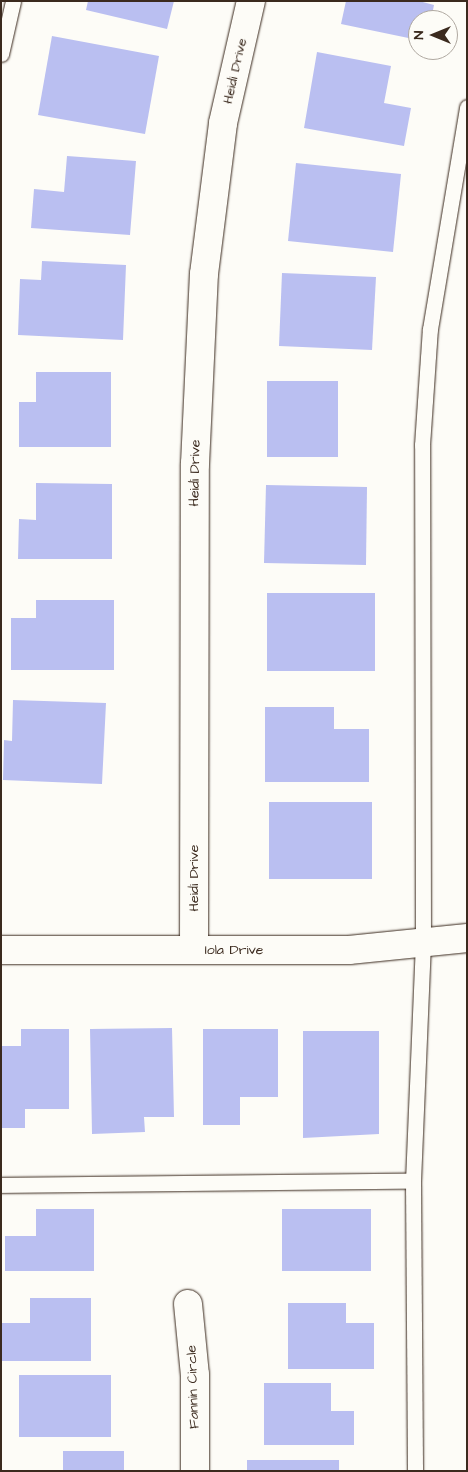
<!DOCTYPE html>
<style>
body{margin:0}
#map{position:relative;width:468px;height:1472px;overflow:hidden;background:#fdfcf7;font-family:"Architects Daughter",sans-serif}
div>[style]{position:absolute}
.building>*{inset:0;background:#babff1}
.roads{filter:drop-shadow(0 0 1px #3b2a1e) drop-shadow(0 0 1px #3b2a1e)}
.service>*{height:15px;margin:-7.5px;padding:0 7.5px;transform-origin:7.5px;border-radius:7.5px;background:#fdfcf7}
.minor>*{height:28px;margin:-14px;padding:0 14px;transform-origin:14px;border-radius:14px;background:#fdfcf7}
span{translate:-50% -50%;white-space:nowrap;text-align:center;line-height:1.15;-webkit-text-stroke:4px #fdfcf7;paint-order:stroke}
.street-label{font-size:14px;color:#3b2a1e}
.frame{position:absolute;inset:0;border:2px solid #3b2a1e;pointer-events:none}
.north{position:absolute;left:408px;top:10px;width:50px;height:50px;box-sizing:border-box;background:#fdfcf7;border:1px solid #afa8a0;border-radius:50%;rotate:270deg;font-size:14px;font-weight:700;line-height:20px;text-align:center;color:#3b2a1e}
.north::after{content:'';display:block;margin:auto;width:18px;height:22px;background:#3b2a1e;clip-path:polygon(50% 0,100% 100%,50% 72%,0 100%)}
</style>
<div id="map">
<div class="building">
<i style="clip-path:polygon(88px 1px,174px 1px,167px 29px,86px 10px)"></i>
<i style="clip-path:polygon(346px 1px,419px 1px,434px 5px,431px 20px,418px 20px,418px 40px,341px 24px)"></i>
<i style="clip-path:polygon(52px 36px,159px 56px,145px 134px,38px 115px)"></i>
<i style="clip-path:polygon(317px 52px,391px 66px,384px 103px,411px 108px,404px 146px,304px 128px)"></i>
<i style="clip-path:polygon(67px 156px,136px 161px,130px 235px,31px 228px,34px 189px,64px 192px)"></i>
<i style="clip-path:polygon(296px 163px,401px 174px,393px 252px,288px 241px)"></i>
<i style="clip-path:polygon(42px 261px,126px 265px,123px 340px,18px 335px,20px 279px,41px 280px)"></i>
<i style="clip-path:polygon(282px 273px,376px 277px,372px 350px,279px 346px)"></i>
<i style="clip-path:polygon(36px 372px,111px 372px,111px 447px,19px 447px,19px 402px,36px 402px)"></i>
<i style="clip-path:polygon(267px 381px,338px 381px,338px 457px,267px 457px)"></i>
<i style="clip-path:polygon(36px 483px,112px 484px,112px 559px,18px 559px,19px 519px,36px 520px)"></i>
<i style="clip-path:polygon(266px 485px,367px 487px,366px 565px,264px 563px)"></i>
<i style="clip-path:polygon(267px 593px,375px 593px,375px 671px,267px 671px)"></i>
<i style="clip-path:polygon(36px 600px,114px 600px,114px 670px,11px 670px,11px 618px,36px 618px)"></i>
<i style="clip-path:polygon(13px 700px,106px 703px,102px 784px,3px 780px,4px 740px,12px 741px)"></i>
<i style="clip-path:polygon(265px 707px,334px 707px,334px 729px,369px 729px,369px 782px,265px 782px)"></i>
<i style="clip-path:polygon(269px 802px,372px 802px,372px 879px,269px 879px)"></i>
<i style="clip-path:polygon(172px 1028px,174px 1117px,144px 1117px,145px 1132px,92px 1134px,90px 1029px)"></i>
<i style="clip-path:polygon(21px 1029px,69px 1029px,69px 1109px,25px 1109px,25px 1128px,1px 1128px,1px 1046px,21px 1046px)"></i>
<i style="clip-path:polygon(203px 1029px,278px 1029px,278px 1097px,240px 1097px,240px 1125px,203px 1125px)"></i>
<i style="clip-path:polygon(303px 1031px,379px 1031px,379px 1134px,303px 1138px)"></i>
<i style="clip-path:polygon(36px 1209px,94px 1209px,94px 1271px,5px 1271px,5px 1236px,36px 1236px)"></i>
<i style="clip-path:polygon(282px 1209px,371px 1209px,371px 1271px,282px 1271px)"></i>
<i style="clip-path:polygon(30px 1298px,91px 1298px,91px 1361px,1px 1361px,1px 1323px,30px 1323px)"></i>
<i style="clip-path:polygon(288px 1303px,346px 1303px,346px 1323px,374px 1323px,374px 1369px,288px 1369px)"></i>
<i style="clip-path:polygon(19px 1375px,111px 1375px,111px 1437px,19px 1437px)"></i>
<i style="clip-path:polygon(264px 1383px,331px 1383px,331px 1411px,354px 1411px,354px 1445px,264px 1445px)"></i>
<i style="clip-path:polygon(63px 1451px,124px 1451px,124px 1471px,63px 1471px)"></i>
<i style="clip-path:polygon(247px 1460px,339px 1460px,339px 1471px,247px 1471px)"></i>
</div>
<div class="roads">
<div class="service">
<i style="left:1px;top:54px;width:54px;rotate:-77.2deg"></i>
<i style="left:413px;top:1181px;width:238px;rotate:-87.6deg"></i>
<i style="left:423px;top:943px;width:498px;rotate:-90.1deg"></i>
<i style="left:422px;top:445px;width:116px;rotate:-86.1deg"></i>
<i style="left:430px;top:329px;width:225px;rotate:-80.5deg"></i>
<i style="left:1px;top:1185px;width:412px;rotate:-0.6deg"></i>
<i style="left:413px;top:1181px;width:290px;rotate:89.6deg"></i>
</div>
<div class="minor">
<i style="left:1px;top:950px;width:348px"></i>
<i style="left:349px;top:950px;width:119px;rotate:-5.8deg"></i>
<i style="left:194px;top:950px;width:486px;rotate:-89.9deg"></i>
<i style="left:195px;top:464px;width:190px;rotate:-87.3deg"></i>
<i style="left:204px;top:274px;width:152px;rotate:-82.8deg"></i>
<i style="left:223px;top:123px;width:125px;rotate:-77.1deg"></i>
<i style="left:188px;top:1304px;width:71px;rotate:84.4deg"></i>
<i style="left:195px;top:1375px;width:96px;rotate:90deg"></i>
</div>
</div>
<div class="street-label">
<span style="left:235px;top:71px;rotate:-77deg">Heidi Drive</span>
<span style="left:195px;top:473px;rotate:-89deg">Heidi Drive</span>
<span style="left:194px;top:878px;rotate:-90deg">Heidi Drive</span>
<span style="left:234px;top:950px">Iola Drive</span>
<span style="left:193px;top:1387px;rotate:-92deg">Fannin Circle</span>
</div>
<div class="frame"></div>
<div class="north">N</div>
</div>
